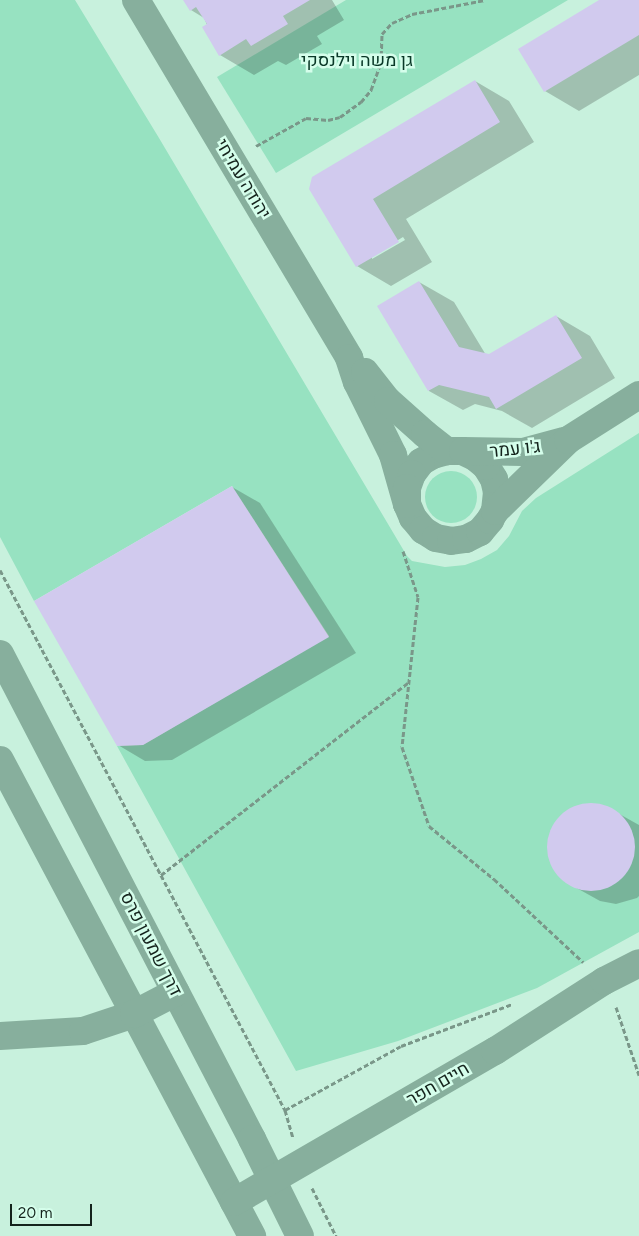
<!DOCTYPE html>
<meta charset="utf-8">
<style>
body{margin:0}
#map{position:relative;width:639px;height:1236px;overflow:hidden;background:#c8f1dd;font-family:Figtree,Heebo,sans-serif}
div>[style]{position:absolute}
.green>*{inset:0;background:#97e2c1}
.round{border-radius:50%}
.shadow>*{inset:0;background:#0003}
.building>*{inset:0;background:#d1caee}
.path>*{height:3px;margin-top:-1.5px;transform-origin:0;background:repeating-linear-gradient(90deg,#7a9789 0 5px,transparent 0 7.5px)}
.minor>*{height:28px;margin:-14px;padding:0 14px;transform-origin:14px;border-radius:14px;background:#87af9d}
span{translate:-50% -50%;white-space:nowrap;text-align:center;line-height:1.15;-webkit-text-stroke:5px #d5feeb;paint-order:stroke}
.park-label{font-size:18px;color:#093827}
.street-label{font-size:18px;color:#14231c}
.scale{position:absolute;left:10px;top:1204px;width:82px;height:22px;box-sizing:border-box;border:2px solid #14231c;border-top:0;padding-left:6px;font-size:15px;line-height:18px;white-space:nowrap;color:#14231c;-webkit-text-stroke:4px #d5feeb;paint-order:stroke}
</style>
<div id="map">
<div class="green">
<i style="clip-path:polygon(0 0,75px 0,159px 138px,407px 556px,412px 561px,445px 567px,465px 565px,481px 559px,497px 550px,509px 536px,522px 511px,536px 498px,639px 433px,639px 932px,537px 988px,398px 1041px,296px 1071px,117px 746px,143px 745px,329px 636px,232px 486px,34px 601px,0 537px)"></i>
<i style="clip-path:polygon(346px 0,568px 0,276px 173px,217px 77px)"></i>
<i class="round" style="left:425px;top:471px;width:52px;height:52px"></i>
</div>
<div class="shadow">
<i style="clip-path:polygon(185px 0,332px 0,344px 20px,317px 36px,322px 44px,286px 65px,278px 61px,254px 75px,220px 55px,204px 18px,191px 10px)"></i>
<i style="clip-path:polygon(602px 0,639px 0,639px 75px,579px 111px,545px 91px)"></i>
<i style="clip-path:polygon(evenodd,475px 81px,509px 101px,534px 142px,406px 219px,432px 262px,391px 286px,357px 266px,310px 189px,475px 81px,403px 237px,405px 240px,372px 259px,372px 256px,403px 237px)"></i>
<i style="clip-path:polygon(419px 282px,454px 302px,486px 355px,490px 356px,556px 316px,590px 336px,615px 378px,532px 428px,502px 411px,475px 404px,463px 410px,429px 391px)"></i>
<i style="clip-path:polygon(232px 487px,260px 503px,356px 653px,172px 760px,145px 761px,118px 745px)"></i>
<i style="clip-path:polygon(591px 804px,605px 806px,639px 825px,639px 896px,637px 898px,616px 904px,600px 901px,564px 881px,551px 862px,548px 848px,551px 833px,558px 820px,569px 810px)"></i>
</div>
<div class="building">
<i style="clip-path:polygon(183px 0,310px 0,283px 16px,288px 24px,251px 46px,246px 39px,219px 56px,202px 27px,207px 24px,196px 7px,190px 11px)"></i>
<i style="clip-path:polygon(599px 0,639px 0,639px 35px,544px 92px,518px 49px)"></i>
<i style="clip-path:polygon(475px 80px,500px 122px,373px 199px,399px 242px,356px 267px,309px 189px,312px 177px)"></i>
<i style="clip-path:polygon(419px 281px,459px 347px,489px 354px,556px 315px,582px 358px,496px 409px,489px 397px,439px 385px,428px 391px,377px 306px)"></i>
<i style="clip-path:polygon(232px 486px,329px 637px,143px 745px,117px 746px,34px 601px)"></i>
<i class="round" style="left:547px;top:803px;width:88px;height:88px"></i>
</div>
<div class="path">
<i style="left:256px;top:146px;width:57px;rotate:-29.2deg"></i>
<i style="left:306px;top:118px;width:22px;rotate:5deg"></i>
<i style="left:328px;top:120px;width:12px;rotate:-14deg"></i>
<i style="left:340px;top:117px;width:26px;rotate:-36deg"></i>
<i style="left:361px;top:102px;width:16px;rotate:-50deg"></i>
<i style="left:371px;top:90px;width:29px;rotate:-70deg"></i>
<i style="left:381px;top:63px;width:29px;rotate:-88deg"></i>
<i style="left:382px;top:34px;width:15px;rotate:-48deg"></i>
<i style="left:392px;top:23px;width:22px;rotate:-24deg"></i>
<i style="left:412px;top:14px;width:74px;rotate:-10.9deg"></i>
<i style="left:403px;top:551px;width:48px;rotate:71.9deg"></i>
<i style="left:418px;top:597px;width:151px;rotate:96.1deg"></i>
<i style="left:402px;top:747px;width:83px;rotate:71.1deg"></i>
<i style="left:429px;top:826px;width:84px;rotate:39.2deg"></i>
<i style="left:494px;top:879px;width:122px;rotate:43deg"></i>
<i style="left:0;top:570px;width:611px;rotate:62.18deg"></i>
<i style="left:285px;top:1110px;width:29px;rotate:74deg"></i>
<i style="left:161px;top:875px;width:314px;rotate:-37.9deg"></i>
<i style="left:616px;top:1007px;width:72px;rotate:71.3deg"></i>
<i style="left:285px;top:1110px;width:132px;rotate:-28.9deg"></i>
<i style="left:401px;top:1046px;width:119px;rotate:-20.7deg"></i>
<i style="left:312px;top:1188px;width:54px;rotate:63.4deg"></i>
</div>
<div class="minor">
<i style="left:136px;top:0;width:417px;rotate:59.2deg"></i>
<i style="left:349px;top:358px;width:25px;rotate:72deg"></i>
<i style="left:357px;top:382px;width:81px;rotate:63.7deg"></i>
<i style="left:393px;top:455px;width:51px;rotate:74.1deg"></i>
<i style="left:407px;top:504px;width:15px;rotate:67deg"></i>
<i style="left:413px;top:518px;width:16px;rotate:50deg"></i>
<i style="left:423px;top:530px;width:15px;rotate:32deg"></i>
<i style="left:436px;top:538px;width:15px;rotate:11deg"></i>
<i style="left:451px;top:541px;width:15px;rotate:-8deg"></i>
<i style="left:466px;top:539px;width:16px;rotate:-27deg"></i>
<i style="left:480px;top:532px;width:16px;rotate:-50deg"></i>
<i style="left:490px;top:520px;width:10px;rotate:-61deg"></i>
<i style="left:495px;top:511px;width:19px;rotate:-84deg"></i>
<i style="left:497px;top:492px;width:13px;rotate:-103deg"></i>
<i style="left:494px;top:479px;width:15px;rotate:-122deg"></i>
<i style="left:486px;top:466px;width:14px;rotate:-141deg"></i>
<i style="left:475px;top:457px;width:14px;rotate:-155deg"></i>
<i style="left:462px;top:451px;width:15px;rotate:180deg"></i>
<i style="left:447px;top:451px;width:15px;rotate:164deg"></i>
<i style="left:433px;top:455px;width:14px;rotate:150deg"></i>
<i style="left:421px;top:462px;width:15px;rotate:127deg"></i>
<i style="left:412px;top:474px;width:15px;rotate:110deg"></i>
<i style="left:407px;top:488px;width:16px;rotate:90deg"></i>
<i style="left:365px;top:372px;width:37px;rotate:52deg"></i>
<i style="left:388px;top:401px;width:50px;rotate:41.7deg"></i>
<i style="left:425px;top:434px;width:28px;rotate:38deg"></i>
<i style="left:463px;top:451px;width:60px;rotate:1deg"></i>
<i style="left:523px;top:452px;width:42px;rotate:-15deg"></i>
<i style="left:495px;top:511px;width:102px;rotate:-44.2deg"></i>
<i style="left:568px;top:440px;width:84px;rotate:-32.4deg"></i>
<i style="left:0;top:654px;width:547px;rotate:62.54deg"></i>
<i style="left:252px;top:1139px;width:108px;rotate:63.7deg"></i>
<i style="left:0;top:760px;width:539px;rotate:62.1deg"></i>
<i style="left:0;top:1036px;width:83px;rotate:-3.4deg"></i>
<i style="left:83px;top:1031px;width:54px;rotate:-18.4deg"></i>
<i style="left:134px;top:1014px;width:47px;rotate:-27.6deg"></i>
<i style="left:234px;top:1202px;width:302px;rotate:-30.1deg"></i>
<i style="left:495px;top:1051px;width:130px;rotate:-32.7deg"></i>
<i style="left:604px;top:981px;width:39px;rotate:-27deg"></i>
</div>
<div class="park-label">
<span style="left:357px;top:60px">גן משה וילנסקי</span>
</div>
<div class="street-label">
<span style="left:243px;top:179px;rotate:59deg">יהודה עמיחי</span>
<span style="left:515px;top:449px;rotate:-6deg">ג'ו עמר</span>
<span style="left:151px;top:944px;rotate:63deg">דרך שמעון פרס</span>
<span style="left:438px;top:1084px;rotate:-30deg">חיים חפר</span>
</div>
<div class="scale">20 m</div>
</div>
